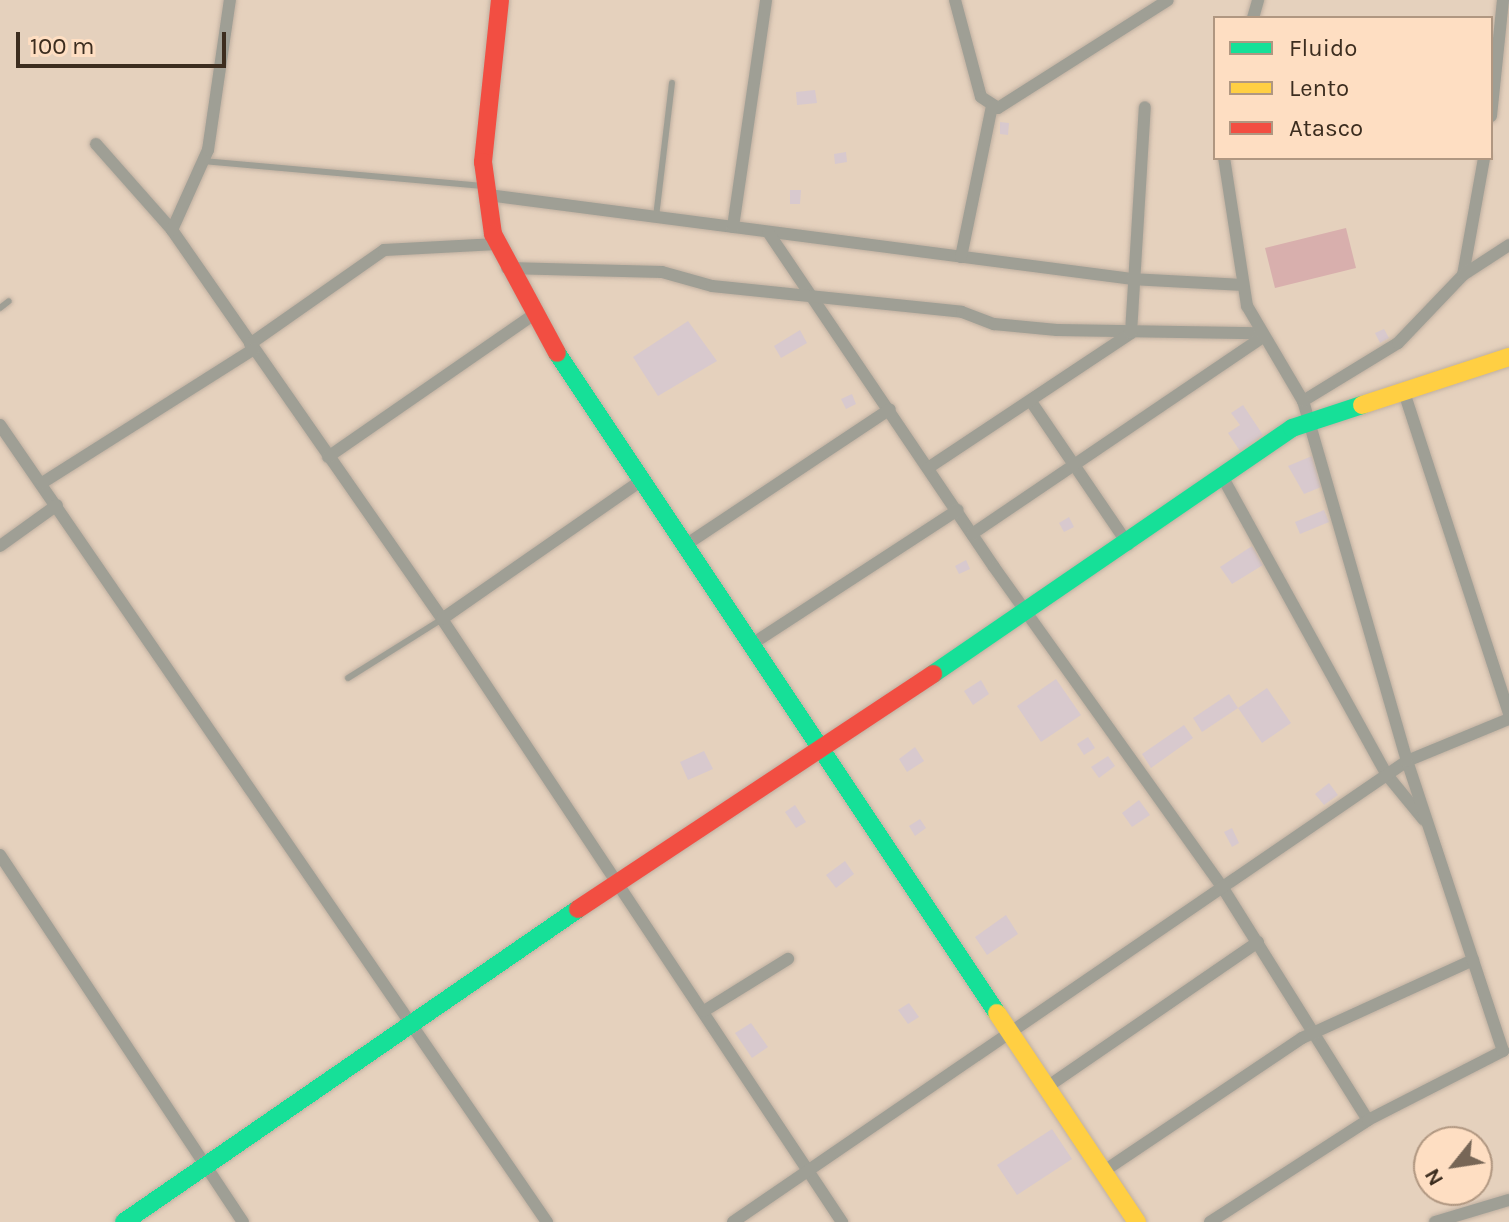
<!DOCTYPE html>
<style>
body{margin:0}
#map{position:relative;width:1509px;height:1222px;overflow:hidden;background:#e5d1bd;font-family:Karla,sans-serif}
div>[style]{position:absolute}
.green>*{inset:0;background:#d8afad}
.building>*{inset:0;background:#d8c9ce}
.roads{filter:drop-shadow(0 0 2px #c0b0a1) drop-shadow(0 0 2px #c0b0a1)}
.lane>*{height:6px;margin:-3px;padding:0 3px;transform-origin:3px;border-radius:3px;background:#9f9f95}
.street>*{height:12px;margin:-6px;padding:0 6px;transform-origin:6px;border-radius:6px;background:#9f9f95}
.fast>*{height:18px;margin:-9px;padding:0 9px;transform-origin:9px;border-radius:9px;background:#16e098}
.slow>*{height:18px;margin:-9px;padding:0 9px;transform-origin:9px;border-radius:9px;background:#ffcf43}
.jam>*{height:18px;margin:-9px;padding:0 9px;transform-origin:9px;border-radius:9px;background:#f24e42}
span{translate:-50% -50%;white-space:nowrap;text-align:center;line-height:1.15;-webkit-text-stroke:6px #fedec2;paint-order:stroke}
.legend{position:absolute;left:1213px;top:16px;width:280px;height:144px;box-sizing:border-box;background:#fedec2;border:2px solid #b09781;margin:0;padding:10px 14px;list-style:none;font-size:24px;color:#3c2d1f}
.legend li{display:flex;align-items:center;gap:16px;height:40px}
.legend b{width:40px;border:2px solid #b09781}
.north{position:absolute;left:1413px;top:1126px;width:80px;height:80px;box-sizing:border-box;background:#fedec2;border:2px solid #b09781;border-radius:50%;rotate:240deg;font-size:22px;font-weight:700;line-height:32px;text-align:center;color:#3c2d1f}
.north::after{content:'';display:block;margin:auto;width:28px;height:36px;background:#776656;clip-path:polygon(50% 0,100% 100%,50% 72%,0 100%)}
.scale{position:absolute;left:16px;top:32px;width:210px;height:36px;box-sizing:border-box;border:4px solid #3c2d1f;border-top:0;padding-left:10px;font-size:24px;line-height:28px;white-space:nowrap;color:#3c2d1f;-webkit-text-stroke:6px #fedec2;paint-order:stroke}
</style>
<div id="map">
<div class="green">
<i style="clip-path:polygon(1346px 228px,1356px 268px,1275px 288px,1265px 248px)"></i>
</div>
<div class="building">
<i style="clip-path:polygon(815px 90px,817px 103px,797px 105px,796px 92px)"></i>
<i style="clip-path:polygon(1000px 122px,1009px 123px,1008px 135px,1000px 134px)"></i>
<i style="clip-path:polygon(846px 152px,847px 162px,835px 164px,834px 154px)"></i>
<i style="clip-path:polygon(790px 190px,801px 190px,800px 204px,790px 204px)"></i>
<i style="clip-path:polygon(688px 321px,717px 361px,658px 396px,633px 357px)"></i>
<i style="clip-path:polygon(1384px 329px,1389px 338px,1380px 343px,1375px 333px)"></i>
<i style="clip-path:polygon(800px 330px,807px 343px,781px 358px,774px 346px)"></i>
<i style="clip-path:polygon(852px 394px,856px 404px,846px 409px,841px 399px)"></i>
<i style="clip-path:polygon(1243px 405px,1263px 435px,1240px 451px,1228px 433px,1240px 425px,1231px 413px)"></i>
<i style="clip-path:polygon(1312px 456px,1321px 487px,1304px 494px,1288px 466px)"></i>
<i style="clip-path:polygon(1324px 510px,1329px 522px,1300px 534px,1295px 522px)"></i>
<i style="clip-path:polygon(1069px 517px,1074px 527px,1064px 532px,1059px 523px)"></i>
<i style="clip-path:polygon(1252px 546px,1263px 565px,1232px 584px,1220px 567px)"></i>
<i style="clip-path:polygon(966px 560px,970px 569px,959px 574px,955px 566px)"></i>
<i style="clip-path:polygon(1056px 679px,1081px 715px,1041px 742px,1017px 706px)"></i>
<i style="clip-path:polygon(981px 680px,989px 694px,973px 705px,964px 691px)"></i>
<i style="clip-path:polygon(1267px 688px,1291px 723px,1262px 743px,1238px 708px)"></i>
<i style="clip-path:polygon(1229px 694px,1238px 708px,1202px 732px,1193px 718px)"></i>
<i style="clip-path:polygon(1184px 725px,1193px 738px,1151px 768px,1142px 754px)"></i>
<i style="clip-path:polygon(1088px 737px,1095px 748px,1084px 755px,1077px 744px)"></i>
<i style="clip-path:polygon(915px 747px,924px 761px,907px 772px,899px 759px)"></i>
<i style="clip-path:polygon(704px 751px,713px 769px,688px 780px,680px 762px)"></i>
<i style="clip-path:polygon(1108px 756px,1115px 766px,1099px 778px,1091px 767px)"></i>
<i style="clip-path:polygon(1329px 783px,1338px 795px,1324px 805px,1315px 794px)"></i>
<i style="clip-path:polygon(1139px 800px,1150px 815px,1132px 827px,1122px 813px)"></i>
<i style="clip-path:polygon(795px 805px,806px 822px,796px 828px,785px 812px)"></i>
<i style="clip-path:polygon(920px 819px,926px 828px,915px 836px,909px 826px)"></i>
<i style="clip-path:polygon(1232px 828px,1239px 843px,1232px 847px,1224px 832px)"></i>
<i style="clip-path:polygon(845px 861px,854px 874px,836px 888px,826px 875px)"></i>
<i style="clip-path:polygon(1006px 915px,1018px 934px,987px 955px,975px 937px)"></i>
<i style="clip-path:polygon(909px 1003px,919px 1017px,908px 1024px,898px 1010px)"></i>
<i style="clip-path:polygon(751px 1023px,768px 1047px,752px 1058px,735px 1033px)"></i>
<i style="clip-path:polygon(1052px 1129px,1072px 1159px,1017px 1195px,997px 1165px)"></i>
</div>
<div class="roads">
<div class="lane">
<i style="left:203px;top:161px;width:281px;rotate:5.1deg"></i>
<i style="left:656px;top:217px;width:135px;rotate:-83.2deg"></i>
<i style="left:0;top:308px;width:11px;rotate:-38deg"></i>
<i style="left:348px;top:678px;width:111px;rotate:-32.1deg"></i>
</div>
<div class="street">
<i style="left:955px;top:0;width:100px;rotate:75deg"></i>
<i style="left:981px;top:97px;width:20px;rotate:33deg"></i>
<i style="left:998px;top:108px;width:201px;rotate:-32.4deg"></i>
<i style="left:1253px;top:18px;width:19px;rotate:-74deg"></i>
<i style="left:1491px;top:116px;width:117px;rotate:-84.1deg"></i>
<i style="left:96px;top:144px;width:115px;rotate:48.5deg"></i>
<i style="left:172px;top:230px;width:474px;rotate:55.2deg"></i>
<i style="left:442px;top:619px;width:724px;rotate:56.44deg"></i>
<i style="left:488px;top:195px;width:649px;rotate:7.43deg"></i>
<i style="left:1132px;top:279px;width:110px;rotate:3.1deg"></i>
<i style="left:733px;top:227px;width:229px;rotate:-81.7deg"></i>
<i style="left:172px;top:230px;width:88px;rotate:-65.8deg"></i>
<i style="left:208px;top:150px;width:152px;rotate:-81.7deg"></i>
<i style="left:768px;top:232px;width:404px;rotate:56deg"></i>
<i style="left:994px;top:567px;width:391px;rotate:54.5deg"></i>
<i style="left:1221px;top:885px;width:277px;rotate:58deg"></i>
<i style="left:961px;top:257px;width:154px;rotate:-78.4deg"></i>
<i style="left:507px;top:268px;width:155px;rotate:1.5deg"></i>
<i style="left:662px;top:272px;width:52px;rotate:15.6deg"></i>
<i style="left:712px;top:286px;width:251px;rotate:5.9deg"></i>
<i style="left:962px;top:312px;width:34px;rotate:21deg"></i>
<i style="left:994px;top:324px;width:63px;rotate:5.4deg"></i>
<i style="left:1057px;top:330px;width:200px;rotate:0.9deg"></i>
<i style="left:1463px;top:275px;width:119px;rotate:-79.8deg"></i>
<i style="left:250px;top:344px;width:164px;rotate:-35deg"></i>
<i style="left:384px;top:250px;width:113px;rotate:-3deg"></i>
<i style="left:1403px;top:389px;width:342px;rotate:71.9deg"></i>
<i style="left:1303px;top:401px;width:111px;rotate:-31.4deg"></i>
<i style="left:1398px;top:343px;width:94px;rotate:-46.3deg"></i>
<i style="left:1463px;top:275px;width:55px;rotate:-33.1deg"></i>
<i style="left:1032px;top:403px;width:171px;rotate:55.8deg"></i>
<i style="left:0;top:425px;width:967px;rotate:55.54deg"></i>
<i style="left:328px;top:457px;width:248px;rotate:-34.7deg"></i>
<i style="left:928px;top:468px;width:244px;rotate:-33.6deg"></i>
<i style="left:1131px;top:333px;width:226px;rotate:-86.5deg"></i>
<i style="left:1223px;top:478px;width:339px;rotate:61.1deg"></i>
<i style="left:1387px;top:775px;width:58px;rotate:50.6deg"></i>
<i style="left:42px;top:483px;width:251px;rotate:-32.3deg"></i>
<i style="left:972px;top:534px;width:348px;rotate:-34.1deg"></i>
<i style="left:0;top:546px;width:70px;rotate:-35.7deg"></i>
<i style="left:684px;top:546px;width:247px;rotate:-33.6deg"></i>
<i style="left:442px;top:619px;width:244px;rotate:-34.8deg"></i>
<i style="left:749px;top:646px;width:249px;rotate:-33.1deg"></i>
<i style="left:0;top:855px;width:440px;rotate:56.5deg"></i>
<i style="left:704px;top:1011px;width:99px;rotate:-31.8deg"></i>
<i style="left:1047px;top:1087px;width:256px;rotate:-34.5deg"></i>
<i style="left:1104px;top:1171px;width:239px;rotate:-33.9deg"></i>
<i style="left:1302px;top:1038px;width:188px;rotate:-24.5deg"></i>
<i style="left:733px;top:1222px;width:817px;rotate:-34.37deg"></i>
<i style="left:1407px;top:761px;width:110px;rotate:-22.4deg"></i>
<i style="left:1210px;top:1222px;width:188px;rotate:-32.8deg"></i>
<i style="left:1368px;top:1120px;width:152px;rotate:-27.1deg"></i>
<i style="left:1503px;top:1051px;width:305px;rotate:-108.3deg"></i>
<i style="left:1407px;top:761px;width:375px;rotate:-106.1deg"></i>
<i style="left:1303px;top:401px;width:110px;rotate:-120.5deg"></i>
<i style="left:1247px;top:306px;width:150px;rotate:-98.8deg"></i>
<i style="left:1435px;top:1222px;width:77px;rotate:-16.6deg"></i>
</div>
<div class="fast">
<i style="left:557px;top:353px;width:793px;rotate:56.31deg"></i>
<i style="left:933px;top:674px;width:435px;rotate:-34.4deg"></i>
<i style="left:1292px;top:428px;width:74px;rotate:-18.2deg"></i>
<i style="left:124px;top:1222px;width:551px;rotate:-34.58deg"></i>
</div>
<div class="slow">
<i style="left:1362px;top:405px;width:155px;rotate:-18.1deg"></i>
<i style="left:997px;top:1013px;width:252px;rotate:56.2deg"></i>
</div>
<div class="jam">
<i style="left:500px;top:0;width:163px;rotate:96deg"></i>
<i style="left:483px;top:162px;width:73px;rotate:82.1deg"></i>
<i style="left:493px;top:234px;width:135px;rotate:61.7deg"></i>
<i style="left:578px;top:909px;width:426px;rotate:-33.5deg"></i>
</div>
</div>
<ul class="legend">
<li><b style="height:10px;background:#16e098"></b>Fluido</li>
<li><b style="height:10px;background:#ffcf43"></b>Lento</li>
<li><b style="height:10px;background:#f24e42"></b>Atasco</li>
</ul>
<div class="north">N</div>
<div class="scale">100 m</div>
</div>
